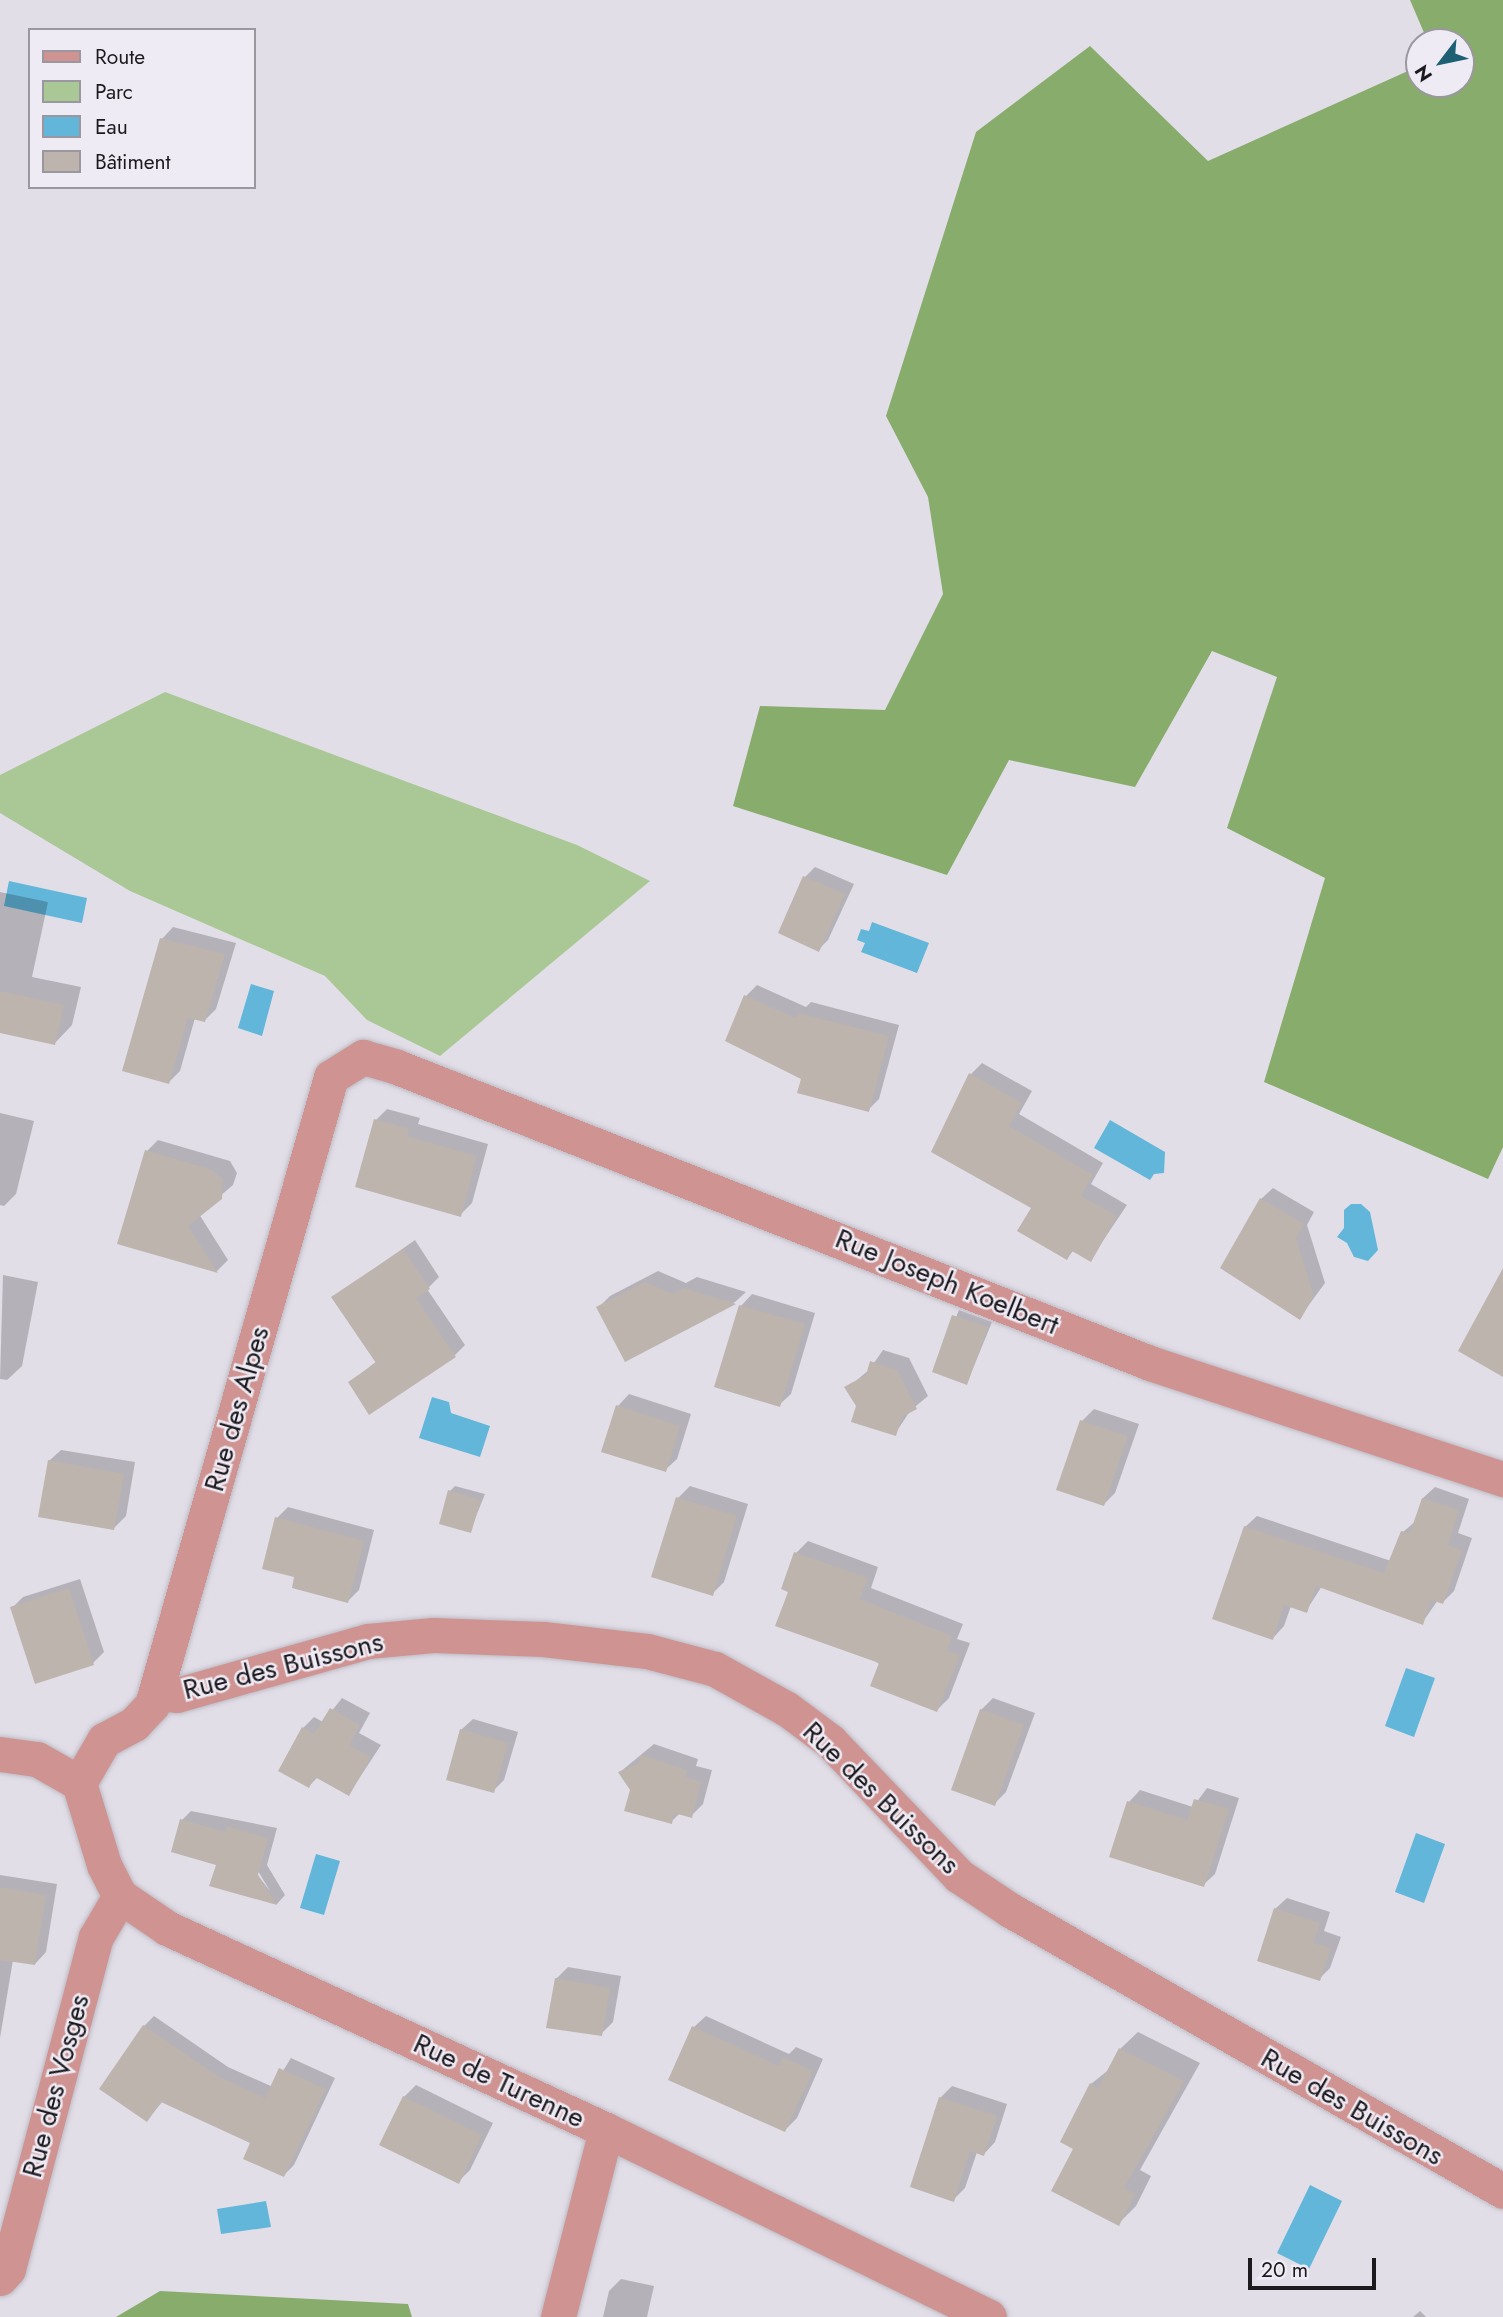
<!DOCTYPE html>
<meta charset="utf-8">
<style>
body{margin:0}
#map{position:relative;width:1503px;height:2317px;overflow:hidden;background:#e2dee8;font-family:Jost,sans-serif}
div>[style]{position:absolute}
.green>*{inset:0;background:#aac796}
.forest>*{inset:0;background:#87ac6c}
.water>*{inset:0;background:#62b6da}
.shadow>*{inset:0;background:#0003}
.building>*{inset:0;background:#bdb4ad}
.roads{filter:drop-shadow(0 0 2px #bebbc4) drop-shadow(0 0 2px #bebbc4)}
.street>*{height:35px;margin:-17.5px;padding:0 17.5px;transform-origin:17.5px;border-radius:17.5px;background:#cf9492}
span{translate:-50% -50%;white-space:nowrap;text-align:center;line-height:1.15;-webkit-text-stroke:5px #efebf5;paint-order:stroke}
.street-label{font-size:28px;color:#1c1a1e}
.legend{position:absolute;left:28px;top:28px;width:228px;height:161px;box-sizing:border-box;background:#efebf5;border:2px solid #9b979f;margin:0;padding:9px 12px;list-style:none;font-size:21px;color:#1c1a1e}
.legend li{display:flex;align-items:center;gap:14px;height:35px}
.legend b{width:35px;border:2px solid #9b979f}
.north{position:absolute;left:1405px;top:28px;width:70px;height:70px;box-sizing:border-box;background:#efebf5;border:2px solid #9b979f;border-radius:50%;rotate:238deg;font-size:19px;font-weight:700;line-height:28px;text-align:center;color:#1c1a1e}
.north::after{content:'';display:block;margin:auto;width:24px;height:32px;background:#1d6074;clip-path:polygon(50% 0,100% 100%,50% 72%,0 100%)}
.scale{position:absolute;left:1248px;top:2258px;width:128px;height:32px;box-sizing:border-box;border:4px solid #1c1a1e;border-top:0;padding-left:9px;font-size:21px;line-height:24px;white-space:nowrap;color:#1c1a1e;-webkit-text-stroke:5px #efebf5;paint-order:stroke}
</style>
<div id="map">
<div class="green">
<i style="clip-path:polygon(165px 692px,577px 845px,650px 881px,440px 1056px,367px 1020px,325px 976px,130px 891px,0 813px,0 775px)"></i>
</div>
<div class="forest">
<i style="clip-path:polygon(1410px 0,1503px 0,1503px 1147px,1488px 1179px,1264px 1082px,1325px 878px,1227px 828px,1277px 677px,1212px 651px,1135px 787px,1009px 760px,947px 875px,733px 806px,760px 706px,885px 710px,943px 594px,928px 497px,886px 416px,976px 132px,1090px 46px,1208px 161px,1419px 66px,1419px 84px,1461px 84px,1461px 42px,1428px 42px)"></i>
<i style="clip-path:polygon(160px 2291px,408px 2304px,412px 2317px,116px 2317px)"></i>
</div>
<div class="water">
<i style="clip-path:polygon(9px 881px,87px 898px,82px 923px,4px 906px)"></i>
<i style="clip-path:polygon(872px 922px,929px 943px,917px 973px,861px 952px,865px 943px,857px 940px,861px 929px,869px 931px)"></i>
<i style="clip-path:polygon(251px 984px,274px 991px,262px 1036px,238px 1028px)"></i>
<i style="clip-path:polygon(1110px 1120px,1165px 1152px,1164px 1173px,1154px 1174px,1150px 1180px,1094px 1148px)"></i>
<i style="clip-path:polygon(1351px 1204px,1361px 1204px,1370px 1212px,1378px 1250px,1368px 1261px,1354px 1257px,1347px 1243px,1337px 1237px,1344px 1228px,1344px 1210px)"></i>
<i style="clip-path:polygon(432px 1397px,449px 1402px,451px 1413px,490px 1426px,480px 1457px,419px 1438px)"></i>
<i style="clip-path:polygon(1406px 1668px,1435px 1678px,1414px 1737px,1385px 1726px)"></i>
<i style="clip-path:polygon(1416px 1833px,1445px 1844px,1424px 1903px,1395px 1892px)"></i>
<i style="clip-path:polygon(316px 1854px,340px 1861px,324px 1915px,300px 1908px)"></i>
<i style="clip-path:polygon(1310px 2185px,1342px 2201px,1309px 2269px,1277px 2253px)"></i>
<i style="clip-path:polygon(266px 2201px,271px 2227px,221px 2234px,217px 2209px)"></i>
</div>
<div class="shadow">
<i style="clip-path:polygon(815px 867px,854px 884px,828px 940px,818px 950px,805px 877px)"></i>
<i style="clip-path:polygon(0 892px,48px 902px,32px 977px,81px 987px,72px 1025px,55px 1043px,0 1031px)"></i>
<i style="clip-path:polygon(173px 927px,236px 943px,216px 1009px,205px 1020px,195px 1018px,180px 1071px,169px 1082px,162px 939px)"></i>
<i style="clip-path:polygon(757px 985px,806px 1007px,811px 1002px,899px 1025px,879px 1099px,868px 1110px,803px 1078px,746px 996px)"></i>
<i style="clip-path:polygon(982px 1063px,1032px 1091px,1019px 1114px,1103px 1163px,1091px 1184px,1127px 1205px,1090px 1260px,1074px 1250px,1067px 1258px,1033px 1207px,934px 1151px,971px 1074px)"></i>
<i style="clip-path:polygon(387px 1109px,420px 1118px,418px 1124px,488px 1144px,472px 1203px,460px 1215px,376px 1120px)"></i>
<i style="clip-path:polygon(0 1113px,34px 1121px,16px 1194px,4px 1206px,0 1205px)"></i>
<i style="clip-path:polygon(158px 1140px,230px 1161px,237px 1173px,233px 1185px,199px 1214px,228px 1260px,217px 1271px,120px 1243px,147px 1151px)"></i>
<i style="clip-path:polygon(1273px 1188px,1314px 1212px,1307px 1225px,1325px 1283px,1300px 1317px,1261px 1199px)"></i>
<i style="clip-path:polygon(415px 1240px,439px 1277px,427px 1289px,465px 1345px,454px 1356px,350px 1382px,377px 1361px,334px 1297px)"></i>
<i style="clip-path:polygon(658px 1271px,686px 1283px,697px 1277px,746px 1292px,735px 1302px,626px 1360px,598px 1308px,610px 1296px)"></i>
<i style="clip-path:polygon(3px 1275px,38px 1282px,22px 1366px,7px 1380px,0 1379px)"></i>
<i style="clip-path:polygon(752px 1294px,815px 1313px,791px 1394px,779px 1405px,741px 1306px)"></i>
<i style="clip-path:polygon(959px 1310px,992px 1322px,967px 1383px,934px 1371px)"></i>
<i style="clip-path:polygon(883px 1350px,909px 1358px,928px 1396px,910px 1411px,895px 1434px,847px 1388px,869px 1370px)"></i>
<i style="clip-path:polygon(629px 1394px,691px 1414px,677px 1459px,665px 1470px,618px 1406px)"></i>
<i style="clip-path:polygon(1094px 1409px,1139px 1424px,1115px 1493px,1104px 1504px,1082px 1421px)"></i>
<i style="clip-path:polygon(61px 1450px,135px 1462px,126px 1516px,114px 1528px,49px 1461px)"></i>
<i style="clip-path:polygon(455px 1486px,485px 1494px,470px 1531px,450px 1491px)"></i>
<i style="clip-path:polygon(690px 1486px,748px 1504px,724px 1582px,712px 1594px,678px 1498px)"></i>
<i style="clip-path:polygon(1435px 1487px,1469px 1499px,1458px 1533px,1472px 1538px,1454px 1591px,1443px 1602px,1438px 1600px,1422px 1623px,1322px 1586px,1306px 1611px,1291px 1606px,1284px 1626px,1273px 1638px,1245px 1527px,1257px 1516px,1391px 1561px,1403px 1532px,1416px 1521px,1423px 1498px)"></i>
<i style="clip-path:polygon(288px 1507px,374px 1530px,359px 1590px,348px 1601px,296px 1576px,277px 1518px)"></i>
<i style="clip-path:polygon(808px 1541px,878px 1567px,871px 1588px,963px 1624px,957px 1639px,970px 1643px,949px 1698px,937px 1710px,783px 1588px,796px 1553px)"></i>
<i style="clip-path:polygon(80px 1579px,104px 1652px,93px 1663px,12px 1608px,23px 1597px)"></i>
<i style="clip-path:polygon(342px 1698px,370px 1713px,359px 1733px,381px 1745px,349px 1794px,318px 1777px,309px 1786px,303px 1728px,314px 1717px,323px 1722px)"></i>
<i style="clip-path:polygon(993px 1698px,1035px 1713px,1006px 1792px,994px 1804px,981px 1710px)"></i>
<i style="clip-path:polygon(473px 1719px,518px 1732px,504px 1780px,493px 1791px,461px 1730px)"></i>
<i style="clip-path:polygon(654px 1744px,698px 1759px,696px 1766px,712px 1770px,703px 1804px,691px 1816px,680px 1813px,671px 1822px,632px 1790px,620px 1772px)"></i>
<i style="clip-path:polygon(1207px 1788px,1239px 1798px,1215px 1874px,1203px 1885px,1129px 1802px,1140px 1790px,1193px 1807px)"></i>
<i style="clip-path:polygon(evenodd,191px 1811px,277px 1828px,267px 1865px,285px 1895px,277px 1904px,212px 1885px,218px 1864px,182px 1820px,191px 1811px,255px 1866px,270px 1891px,252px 1868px,255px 1866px)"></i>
<i style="clip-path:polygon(0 1875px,57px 1884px,46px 1952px,35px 1964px,13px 1960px,0 2038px)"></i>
<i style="clip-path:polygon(1287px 1898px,1330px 1912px,1324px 1931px,1341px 1937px,1330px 1968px,1319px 1979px,1275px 1909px)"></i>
<i style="clip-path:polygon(568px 1967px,621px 1976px,613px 2022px,601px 2034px,556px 1979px)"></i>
<i style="clip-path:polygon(154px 2016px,228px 2067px,273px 2087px,291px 2058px,335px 2078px,294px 2165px,284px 2175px,252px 2142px,163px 2101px,147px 2120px,144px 2026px)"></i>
<i style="clip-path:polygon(706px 2016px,789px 2054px,796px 2047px,823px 2059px,797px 2118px,785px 2130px,694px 2027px)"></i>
<i style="clip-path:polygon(1138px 2032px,1200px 2063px,1140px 2170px,1151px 2176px,1136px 2206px,1119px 2223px,1075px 2148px,1091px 2084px,1111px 2068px,1120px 2049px)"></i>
<i style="clip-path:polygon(416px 2085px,493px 2123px,470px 2170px,458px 2182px,404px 2097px)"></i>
<i style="clip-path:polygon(952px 2086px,1007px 2104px,995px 2142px,984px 2154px,977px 2152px,965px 2188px,953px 2200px,940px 2098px)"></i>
<i style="clip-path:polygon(621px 2279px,654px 2286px,647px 2317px,603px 2317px,609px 2291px)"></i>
<i style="clip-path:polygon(1420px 2311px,1426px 2317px,1413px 2317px)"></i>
</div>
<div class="building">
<i style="clip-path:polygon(803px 876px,845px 894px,819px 952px,778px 933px)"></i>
<i style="clip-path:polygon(160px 938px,225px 954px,205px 1022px,188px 1018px,169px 1084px,122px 1071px)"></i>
<i style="clip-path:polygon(0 991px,64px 1005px,55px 1045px,0 1033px)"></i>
<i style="clip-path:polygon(744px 995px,796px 1018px,798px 1013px,889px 1036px,869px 1112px,797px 1093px,801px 1079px,725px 1041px)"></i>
<i style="clip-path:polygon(969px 1073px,1022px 1103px,1009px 1126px,1093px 1175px,1081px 1196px,1117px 1216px,1091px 1262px,1072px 1251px,1067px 1260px,1017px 1231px,1031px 1208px,931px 1152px)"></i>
<i style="clip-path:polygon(374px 1119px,409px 1129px,407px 1136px,477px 1156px,461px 1217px,355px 1187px)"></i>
<i style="clip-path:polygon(145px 1150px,210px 1169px,223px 1179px,222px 1199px,188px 1226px,218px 1273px,117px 1244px)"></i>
<i style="clip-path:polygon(1260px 1198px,1304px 1224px,1296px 1238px,1314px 1296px,1300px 1320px,1220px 1268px)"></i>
<i style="clip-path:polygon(403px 1249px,430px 1289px,416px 1298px,456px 1357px,369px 1415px,348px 1382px,376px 1363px,331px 1297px)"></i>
<i style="clip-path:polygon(1503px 1268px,1503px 1377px,1458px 1351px)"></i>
<i style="clip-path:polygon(645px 1282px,673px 1294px,684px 1288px,736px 1304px,625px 1362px,596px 1307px)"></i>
<i style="clip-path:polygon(739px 1305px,805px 1324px,780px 1407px,714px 1387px)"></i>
<i style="clip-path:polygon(952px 1315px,988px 1327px,967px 1385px,932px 1372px)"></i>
<i style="clip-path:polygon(870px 1361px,897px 1370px,917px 1409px,902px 1417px,896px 1436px,851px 1422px,856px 1406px,844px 1387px,866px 1375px)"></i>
<i style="clip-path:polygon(616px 1405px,680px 1426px,666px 1472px,601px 1452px)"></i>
<i style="clip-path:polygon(1080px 1420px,1128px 1436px,1104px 1506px,1056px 1490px)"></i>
<i style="clip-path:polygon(48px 1460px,124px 1474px,114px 1530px,38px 1517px)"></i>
<i style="clip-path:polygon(448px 1490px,481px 1500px,471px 1533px,439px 1524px)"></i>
<i style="clip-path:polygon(676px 1497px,737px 1516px,713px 1596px,651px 1577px)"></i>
<i style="clip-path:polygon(1422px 1498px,1459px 1510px,1448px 1545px,1462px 1550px,1443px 1604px,1431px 1600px,1423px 1625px,1316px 1586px,1307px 1613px,1284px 1605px,1273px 1640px,1212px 1619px,1244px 1526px,1384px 1573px,1401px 1531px,1410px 1533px)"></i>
<i style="clip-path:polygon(275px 1517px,364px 1541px,348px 1603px,292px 1588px,294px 1577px,262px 1569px)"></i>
<i style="clip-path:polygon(794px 1552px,868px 1578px,860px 1599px,952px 1636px,947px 1651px,960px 1655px,937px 1712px,870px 1686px,879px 1663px,775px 1626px,788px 1592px,781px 1589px)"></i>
<i style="clip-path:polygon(69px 1588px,94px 1665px,35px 1684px,10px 1607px)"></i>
<i style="clip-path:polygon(330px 1708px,360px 1725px,349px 1745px,371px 1757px,349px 1796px,315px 1777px,309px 1788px,278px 1771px,302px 1727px,314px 1734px)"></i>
<i style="clip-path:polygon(980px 1709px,1024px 1725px,995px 1806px,951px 1790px)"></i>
<i style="clip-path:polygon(460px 1729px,508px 1743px,494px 1793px,446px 1780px)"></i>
<i style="clip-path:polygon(641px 1755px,687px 1770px,685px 1777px,701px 1782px,692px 1818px,674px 1813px,672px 1824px,624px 1811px,630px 1790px,618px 1772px,638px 1764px)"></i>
<i style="clip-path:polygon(1194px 1799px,1229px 1809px,1204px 1887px,1109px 1857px,1127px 1801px,1187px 1820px)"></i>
<i style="clip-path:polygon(180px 1819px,225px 1832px,227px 1826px,268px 1838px,258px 1875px,277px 1905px,209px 1886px,216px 1865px,171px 1852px)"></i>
<i style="clip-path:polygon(0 1887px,46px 1895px,35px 1965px,0 1960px)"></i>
<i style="clip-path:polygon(1274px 1908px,1320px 1923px,1314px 1943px,1331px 1948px,1320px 1981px,1257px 1961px)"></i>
<i style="clip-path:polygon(555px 1978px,610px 1988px,602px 2036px,546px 2028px)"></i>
<i style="clip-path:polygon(143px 2025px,218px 2076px,265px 2098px,279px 2068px,326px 2089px,284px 2177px,243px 2159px,250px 2143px,161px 2102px,147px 2122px,99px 2089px)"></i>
<i style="clip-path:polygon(692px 2026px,779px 2066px,783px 2057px,813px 2071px,785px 2132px,668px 2080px)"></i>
<i style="clip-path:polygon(1119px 2048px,1184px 2081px,1124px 2188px,1135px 2194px,1119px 2226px,1051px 2191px,1073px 2149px,1060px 2142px,1090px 2083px,1098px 2088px)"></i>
<i style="clip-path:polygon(403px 2096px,482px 2135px,459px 2184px,379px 2145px)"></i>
<i style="clip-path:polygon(939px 2097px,997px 2116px,984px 2156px,970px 2151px,954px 2202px,910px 2187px)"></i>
</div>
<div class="roads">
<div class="street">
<i style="left:156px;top:1693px;width:21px;rotate:5deg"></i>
<i style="left:177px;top:1695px;width:198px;rotate:-15.8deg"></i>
<i style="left:368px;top:1641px;width:65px;rotate:-5.3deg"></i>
<i style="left:433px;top:1635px;width:110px;rotate:2.1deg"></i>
<i style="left:543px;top:1639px;width:105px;rotate:6.6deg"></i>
<i style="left:647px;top:1651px;width:70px;rotate:14.8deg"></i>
<i style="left:715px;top:1669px;width:82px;rotate:29.1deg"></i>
<i style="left:787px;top:1709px;width:54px;rotate:36.7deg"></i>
<i style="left:830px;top:1741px;width:187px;rotate:46.3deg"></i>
<i style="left:959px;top:1876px;width:61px;rotate:33.7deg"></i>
<i style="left:1010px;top:1910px;width:567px;rotate:29.68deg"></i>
<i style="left:0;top:1754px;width:37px;rotate:8deg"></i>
<i style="left:37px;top:1759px;width:48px;rotate:29.7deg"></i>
<i style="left:79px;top:1783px;width:50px;rotate:-59.8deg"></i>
<i style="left:104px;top:1740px;width:34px;rotate:-28deg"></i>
<i style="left:134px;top:1724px;width:26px;rotate:-47deg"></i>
<i style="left:152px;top:1705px;width:653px;rotate:-74.09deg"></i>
<i style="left:331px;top:1077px;width:38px;rotate:-32deg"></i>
<i style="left:363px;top:1057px;width:35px;rotate:16deg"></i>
<i style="left:397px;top:1067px;width:809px;rotate:21.46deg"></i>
<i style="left:1150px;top:1363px;width:372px;rotate:18.2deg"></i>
<i style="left:79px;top:1783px;width:86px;rotate:73deg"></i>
<i style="left:104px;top:1865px;width:35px;rotate:63deg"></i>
<i style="left:120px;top:1896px;width:57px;rotate:34.2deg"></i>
<i style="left:167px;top:1928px;width:483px;rotate:24.7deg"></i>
<i style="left:606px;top:2130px;width:426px;rotate:26deg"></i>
<i style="left:0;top:2278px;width:12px;rotate:-48deg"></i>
<i style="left:8px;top:2269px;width:343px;rotate:-75.2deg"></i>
<i style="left:96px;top:1937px;width:48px;rotate:-59.7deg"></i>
<i style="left:558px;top:2317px;width:193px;rotate:-75.6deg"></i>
</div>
</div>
<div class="street-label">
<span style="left:947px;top:1282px;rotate:22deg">Rue Joseph Koelbert</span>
<span style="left:237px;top:1409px;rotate:-74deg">Rue des Alpes</span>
<span style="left:283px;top:1666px;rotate:-14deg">Rue des Buissons</span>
<span style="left:881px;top:1798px;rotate:44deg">Rue des Buissons</span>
<span style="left:499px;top:2081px;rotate:25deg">Rue de Turenne</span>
<span style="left:56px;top:2086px;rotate:-75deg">Rue des Vosges</span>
<span style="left:1352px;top:2107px;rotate:30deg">Rue des Buissons</span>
</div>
<ul class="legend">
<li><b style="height:9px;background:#cf9492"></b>Route</li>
<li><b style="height:19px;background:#aac796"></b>Parc</li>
<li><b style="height:19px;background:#62b6da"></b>Eau</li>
<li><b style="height:19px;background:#bdb4ad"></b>Bâtiment</li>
</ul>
<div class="north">N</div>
<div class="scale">20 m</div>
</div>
